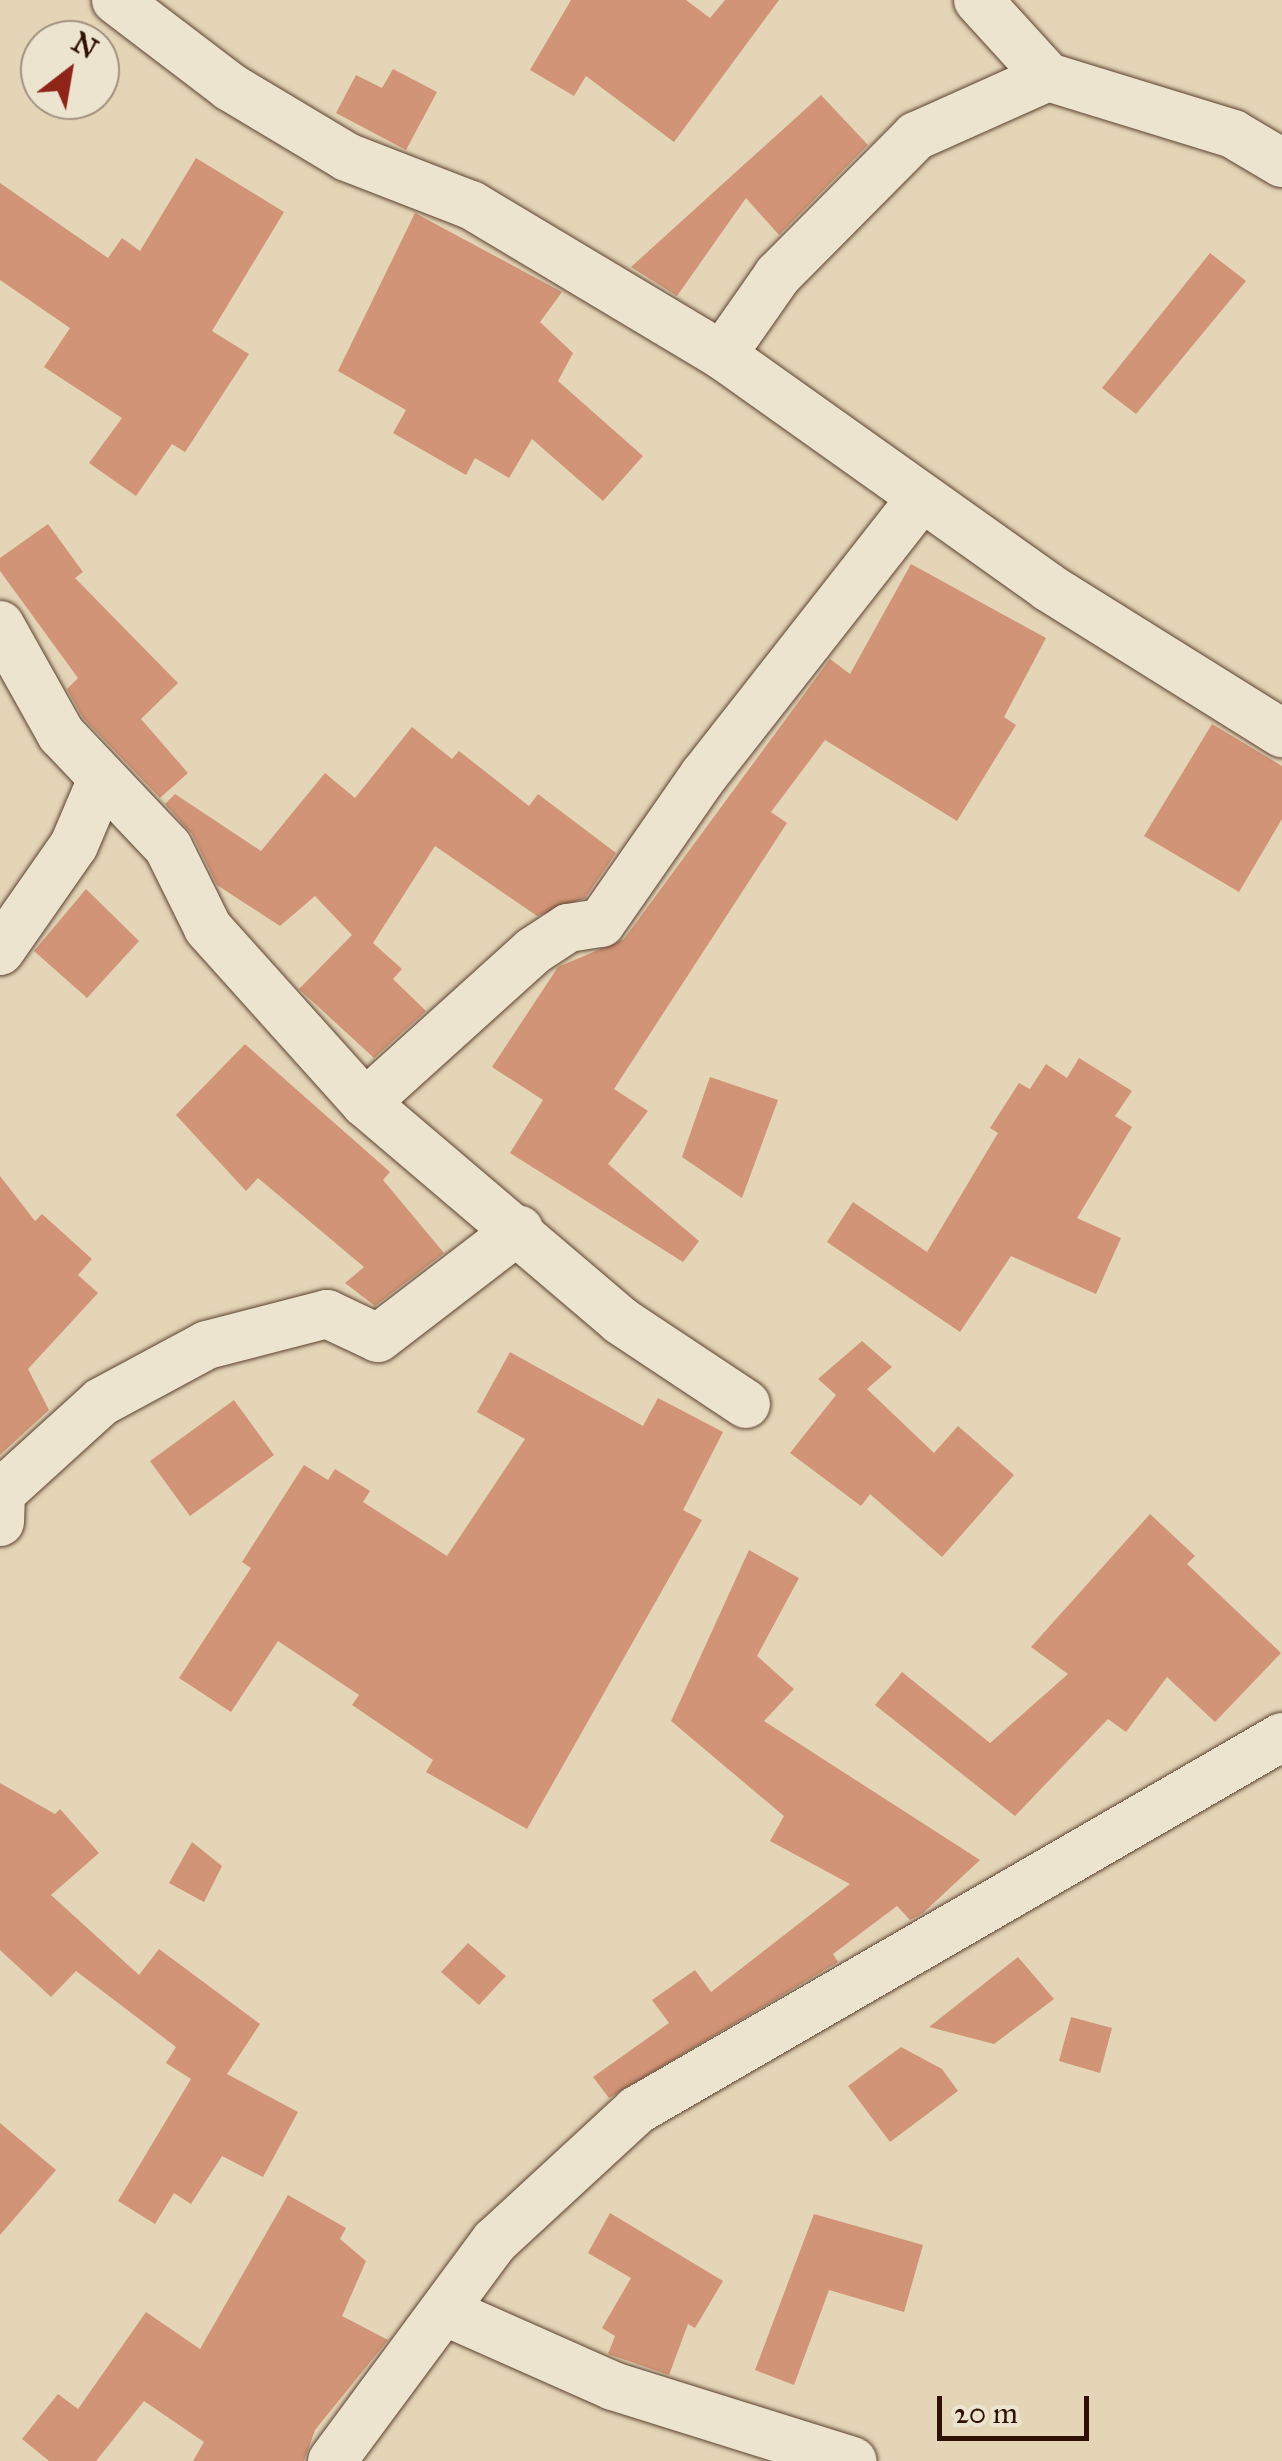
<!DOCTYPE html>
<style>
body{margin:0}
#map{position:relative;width:1282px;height:2461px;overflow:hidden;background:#e4d5b7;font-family:"IM FELL Great Primer",serif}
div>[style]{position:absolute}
.building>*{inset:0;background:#d19476}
.roads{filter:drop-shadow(0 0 2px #5c4230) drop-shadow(0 0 2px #5c4230)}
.minor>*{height:48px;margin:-24px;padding:0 24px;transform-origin:24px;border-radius:24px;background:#ede4d0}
span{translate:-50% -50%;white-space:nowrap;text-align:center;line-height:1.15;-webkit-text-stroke:8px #ede4d0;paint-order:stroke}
.north{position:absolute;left:20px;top:20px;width:100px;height:100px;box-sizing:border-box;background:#ede4d0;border:2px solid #a1907e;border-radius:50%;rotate:31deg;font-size:28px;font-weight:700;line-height:40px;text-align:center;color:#2e1103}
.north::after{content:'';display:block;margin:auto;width:35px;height:45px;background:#8f2418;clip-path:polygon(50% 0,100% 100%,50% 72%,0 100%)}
.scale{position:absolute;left:937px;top:2396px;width:152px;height:45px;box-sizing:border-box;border:5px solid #2e1103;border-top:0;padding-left:12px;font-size:30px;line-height:35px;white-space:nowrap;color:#2e1103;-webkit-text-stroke:8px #ede4d0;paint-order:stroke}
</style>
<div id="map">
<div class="building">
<i style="clip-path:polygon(571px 0,686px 0,710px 18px,725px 0,779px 0,674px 142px,586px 76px,574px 96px,530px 70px)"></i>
<i style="clip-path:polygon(393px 69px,437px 92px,406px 150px,336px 113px,356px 75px,382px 88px)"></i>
<i style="clip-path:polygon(821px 95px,868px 145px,779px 235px,746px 198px,677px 296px,631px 267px)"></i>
<i style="clip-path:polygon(196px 158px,284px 212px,212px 331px,249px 354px,185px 452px,172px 444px,136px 496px,89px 463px,122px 418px,44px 367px,70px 328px,0 280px,0 183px,108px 258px,122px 238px,140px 251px)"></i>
<i style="clip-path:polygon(415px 213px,562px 292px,540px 322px,573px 353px,558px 381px,643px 456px,603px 501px,532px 439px,509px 478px,475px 458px,466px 475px,393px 433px,406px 410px,338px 371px)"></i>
<i style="clip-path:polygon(1210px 253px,1246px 281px,1136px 414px,1102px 388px)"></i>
<i style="clip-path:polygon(48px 524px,83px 572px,75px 578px,178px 683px,141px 719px,188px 773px,160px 798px,83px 718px,67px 689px,78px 678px,0 571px,0 558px)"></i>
<i style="clip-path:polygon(911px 564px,1046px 638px,1004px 717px,1016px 725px,957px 821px,825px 740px,771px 812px,787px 823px,614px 1089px,648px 1111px,608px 1164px,699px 1241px,683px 1262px,510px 1153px,543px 1100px,492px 1067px,558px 967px,624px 939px,830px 659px,850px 674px)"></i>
<i style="clip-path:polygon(1212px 724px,1282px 766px,1282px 819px,1239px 892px,1144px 836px)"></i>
<i style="clip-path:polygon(412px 727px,452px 759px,459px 751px,529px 806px,538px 794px,616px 853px,585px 898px,537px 916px,435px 846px,373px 943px,402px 969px,393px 979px,426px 1011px,374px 1058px,299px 989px,352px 935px,315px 896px,280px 926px,217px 885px,192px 834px,165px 804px,175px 794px,261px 851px,325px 773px,355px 798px)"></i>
<i style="clip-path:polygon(86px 889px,139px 941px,87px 998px,34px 951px)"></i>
<i style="clip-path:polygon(245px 1044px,390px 1172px,383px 1180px,444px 1253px,375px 1306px,345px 1283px,364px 1267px,258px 1178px,246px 1191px,176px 1115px)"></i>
<i style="clip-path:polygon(1079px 1058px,1132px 1091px,1115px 1116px,1132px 1127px,1077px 1218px,1121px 1238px,1096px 1294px,1011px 1256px,960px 1332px,827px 1242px,853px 1202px,927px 1252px,998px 1133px,990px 1128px,1019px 1083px,1030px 1089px,1046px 1064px,1067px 1078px)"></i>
<i style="clip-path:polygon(710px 1077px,778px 1100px,742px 1198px,682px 1157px)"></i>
<i style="clip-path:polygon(0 1176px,35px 1221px,42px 1214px,92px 1259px,78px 1275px,98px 1293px,28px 1369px,49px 1410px,0 1455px)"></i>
<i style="clip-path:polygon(862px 1341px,892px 1367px,867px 1389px,934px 1453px,958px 1426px,1014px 1475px,942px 1557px,870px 1494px,861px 1506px,790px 1453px,836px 1395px,818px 1379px)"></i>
<i style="clip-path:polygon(510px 1352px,643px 1426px,658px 1398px,723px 1432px,683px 1510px,702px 1520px,527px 1829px,426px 1772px,433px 1760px,352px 1705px,359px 1695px,278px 1641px,231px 1712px,179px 1678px,251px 1568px,242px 1562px,304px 1465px,328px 1480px,335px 1469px,370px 1491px,363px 1502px,447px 1556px,525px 1439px,477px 1412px)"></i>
<i style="clip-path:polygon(234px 1400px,274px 1455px,190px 1516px,150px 1461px)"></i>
<i style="clip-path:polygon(1150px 1514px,1195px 1556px,1187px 1564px,1281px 1653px,1215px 1722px,1167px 1677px,1126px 1732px,1108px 1719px,1015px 1816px,875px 1705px,902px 1672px,990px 1743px,1068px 1674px,1031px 1647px)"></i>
<i style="clip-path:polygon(749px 1550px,799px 1578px,757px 1656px,794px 1689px,764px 1721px,980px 1860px,923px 1913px,910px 1920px,897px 1906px,833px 1954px,838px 1962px,609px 2098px,593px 2077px,669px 2023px,652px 2000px,695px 1970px,711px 1992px,850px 1884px,770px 1841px,784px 1816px,671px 1721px)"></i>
<i style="clip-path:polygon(0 1783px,55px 1814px,60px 1809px,99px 1853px,51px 1895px,139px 1975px,159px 1949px,260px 2024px,227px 2074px,298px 2112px,263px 2177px,222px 2156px,191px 2204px,174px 2193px,155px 2224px,118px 2201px,191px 2079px,166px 2063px,176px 2047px,76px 1971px,51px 1997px,0 1950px)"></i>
<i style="clip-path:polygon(192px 1842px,222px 1866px,204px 1902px,169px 1883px)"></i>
<i style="clip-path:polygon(468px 1943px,506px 1976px,479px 2005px,441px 1972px)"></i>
<i style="clip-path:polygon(1018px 1957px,1054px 1999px,994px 2044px,929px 2027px)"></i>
<i style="clip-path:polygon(1071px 2017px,1112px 2028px,1100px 2073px,1059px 2061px)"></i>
<i style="clip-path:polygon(901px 2047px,942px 2069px,958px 2091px,890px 2142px,848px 2086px)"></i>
<i style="clip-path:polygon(0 2123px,56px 2170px,0 2235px)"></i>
<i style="clip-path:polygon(288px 2195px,346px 2228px,340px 2239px,366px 2261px,342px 2316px,388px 2340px,315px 2430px,304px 2461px,193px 2461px,204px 2442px,144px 2401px,96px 2461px,49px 2461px,22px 2439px,58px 2394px,78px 2409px,146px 2312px,200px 2349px)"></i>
<i style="clip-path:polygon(610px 2213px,723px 2281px,695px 2328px,688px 2324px,669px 2375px,608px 2354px,615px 2336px,602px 2328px,631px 2278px,588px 2253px)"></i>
<i style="clip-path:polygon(814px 2214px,923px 2245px,904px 2312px,829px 2290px,794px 2385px,755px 2370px)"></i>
</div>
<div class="roads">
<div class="minor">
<i style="left:116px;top:0;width:143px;rotate:37.3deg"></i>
<i style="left:230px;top:87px;width:136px;rotate:30.9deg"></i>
<i style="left:347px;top:157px;width:133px;rotate:21.2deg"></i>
<i style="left:471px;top:205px;width:292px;rotate:30.9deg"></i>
<i style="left:722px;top:355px;width:400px;rotate:35.4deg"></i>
<i style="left:1048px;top:587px;width:276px;rotate:32deg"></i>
<i style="left:978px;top:0;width:104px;rotate:47.7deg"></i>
<i style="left:1048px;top:77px;width:194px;rotate:17.1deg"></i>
<i style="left:1233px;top:134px;width:57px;rotate:30.6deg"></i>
<i style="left:722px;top:355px;width:98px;rotate:-55deg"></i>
<i style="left:778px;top:275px;width:196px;rotate:-45.2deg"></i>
<i style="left:916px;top:136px;width:145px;rotate:-24.1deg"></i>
<i style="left:0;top:625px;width:125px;rotate:60.8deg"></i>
<i style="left:61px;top:734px;width:156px;rotate:46.6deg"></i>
<i style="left:168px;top:847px;width:90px;rotate:63.7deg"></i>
<i style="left:208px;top:928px;width:235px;rotate:48.1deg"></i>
<i style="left:365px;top:1103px;width:336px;rotate:40.4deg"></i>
<i style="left:621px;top:1321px;width:150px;rotate:33.6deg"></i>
<i style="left:0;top:951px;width:129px;rotate:-55.1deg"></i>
<i style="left:74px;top:845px;width:72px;rotate:-67deg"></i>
<i style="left:365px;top:1103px;width:227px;rotate:-42.1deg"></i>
<i style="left:533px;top:951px;width:42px;rotate:-33.3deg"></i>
<i style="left:568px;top:928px;width:33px;rotate:-9deg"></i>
<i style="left:601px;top:923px;width:180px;rotate:-55.2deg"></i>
<i style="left:704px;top:775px;width:352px;rotate:-51.9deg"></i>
<i style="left:0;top:1522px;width:29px;rotate:-88deg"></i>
<i style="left:1px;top:1493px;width:135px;rotate:-42.3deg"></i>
<i style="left:101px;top:1402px;width:120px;rotate:-28.3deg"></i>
<i style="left:207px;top:1345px;width:124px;rotate:-14.5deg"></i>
<i style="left:327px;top:1314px;width:56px;rotate:25.2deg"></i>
<i style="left:378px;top:1338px;width:178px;rotate:-37.5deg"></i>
<i style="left:444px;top:2311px;width:185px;rotate:23.9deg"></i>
<i style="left:613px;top:2386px;width:251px;rotate:17.4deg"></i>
<i style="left:332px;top:2461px;width:274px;rotate:-53.5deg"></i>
<i style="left:495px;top:2241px;width:193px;rotate:-42.7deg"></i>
<i style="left:637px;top:2110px;width:745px;rotate:-30.04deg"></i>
</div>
</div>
<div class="north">N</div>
<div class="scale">20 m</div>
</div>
